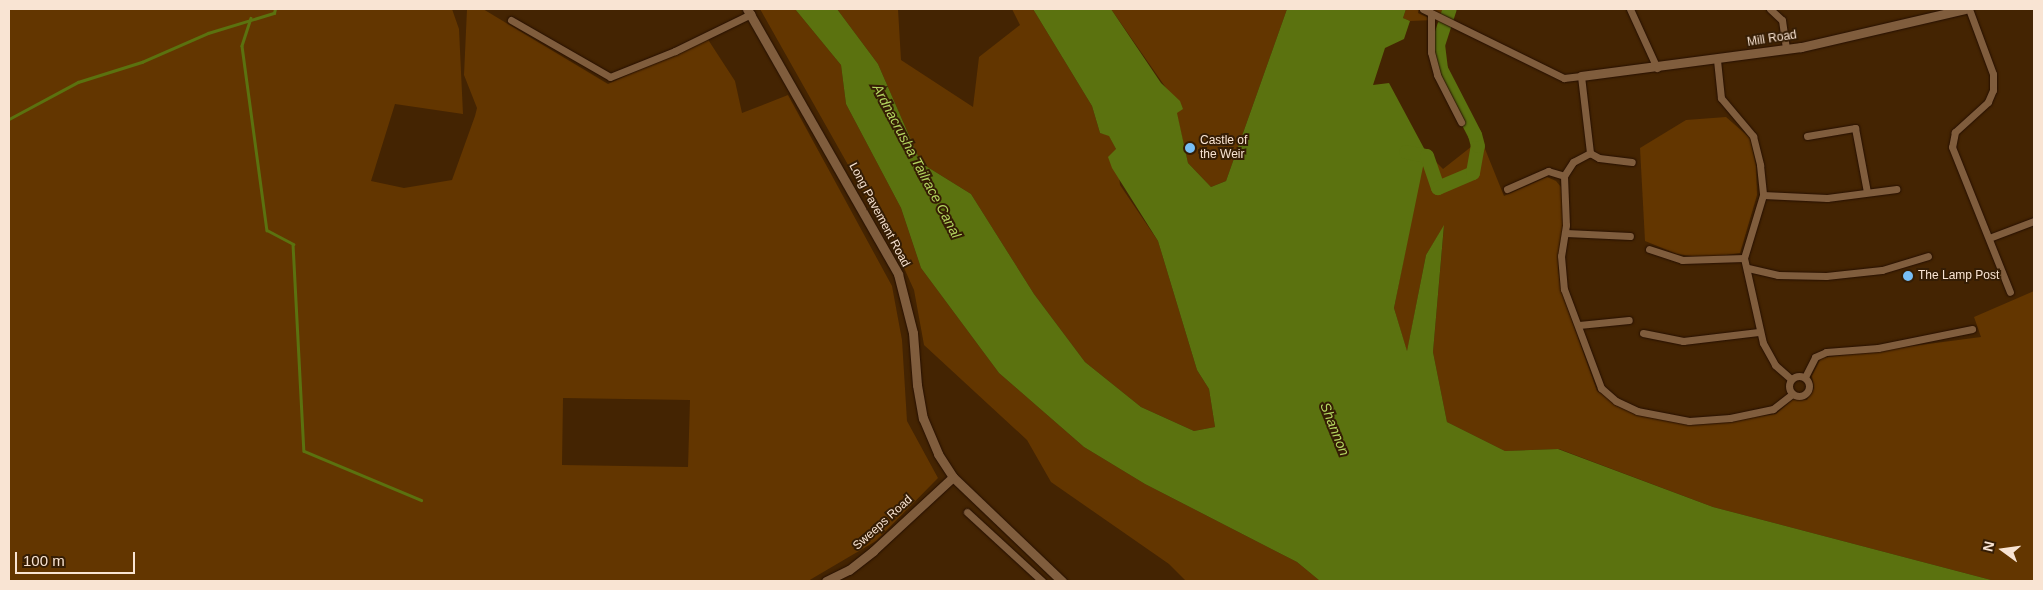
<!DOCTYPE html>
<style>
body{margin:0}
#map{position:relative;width:2043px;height:590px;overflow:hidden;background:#442402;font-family:Arial,sans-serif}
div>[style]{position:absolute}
.green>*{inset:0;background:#633600}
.water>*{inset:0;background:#5b720f}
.stream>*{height:2.5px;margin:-1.25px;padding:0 1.25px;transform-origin:1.25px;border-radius:1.25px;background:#5b720f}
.river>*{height:14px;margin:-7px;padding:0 7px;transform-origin:7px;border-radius:7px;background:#5b720f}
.roads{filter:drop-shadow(0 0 1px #250f00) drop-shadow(0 0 1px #250f00)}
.street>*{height:7px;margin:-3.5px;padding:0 3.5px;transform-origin:3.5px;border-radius:3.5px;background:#805d3d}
.street>.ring{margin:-3.5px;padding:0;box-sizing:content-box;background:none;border:7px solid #805d3d;border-radius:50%}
.secondary>*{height:9px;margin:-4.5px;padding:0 4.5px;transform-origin:4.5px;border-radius:4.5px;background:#805d3d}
.dots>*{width:14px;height:14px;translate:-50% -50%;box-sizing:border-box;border:2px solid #351d04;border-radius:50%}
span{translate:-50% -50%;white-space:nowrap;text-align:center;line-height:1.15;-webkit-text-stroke:4px #351d04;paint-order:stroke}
.street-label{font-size:12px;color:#f9e4d3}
.poi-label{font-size:12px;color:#f9e4d3}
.left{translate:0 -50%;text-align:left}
.water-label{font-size:14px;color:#b4d660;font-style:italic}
.frame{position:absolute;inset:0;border:10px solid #f9e4d3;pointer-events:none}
.north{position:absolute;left:1978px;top:525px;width:50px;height:50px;-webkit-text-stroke:4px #351d04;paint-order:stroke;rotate:284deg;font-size:14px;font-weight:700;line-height:20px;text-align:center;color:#f9e4d3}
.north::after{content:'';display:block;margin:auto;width:18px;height:22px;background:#f9e4d3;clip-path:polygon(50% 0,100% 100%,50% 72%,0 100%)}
.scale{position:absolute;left:15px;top:552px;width:120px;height:22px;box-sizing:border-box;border:2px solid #f9e4d3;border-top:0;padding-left:6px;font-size:15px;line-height:18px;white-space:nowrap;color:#f9e4d3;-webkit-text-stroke:4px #351d04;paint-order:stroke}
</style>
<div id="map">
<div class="green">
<i style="clip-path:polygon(evenodd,9px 9px,452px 9px,459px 29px,463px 114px,395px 104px,371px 181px,404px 188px,452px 180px,475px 116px,477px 108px,464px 75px,467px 9px,483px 9px,608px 84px,707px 38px,735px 81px,742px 113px,788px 95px,892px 286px,902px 340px,907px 421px,938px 478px,876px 541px,808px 581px,9px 581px,9px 9px,563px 398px,690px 400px,688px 467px,562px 465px,563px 398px)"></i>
<i style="clip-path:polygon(760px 9px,795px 9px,841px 65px,846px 104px,901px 208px,921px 268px,999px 373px,1084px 447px,1145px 484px,1297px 562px,1320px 581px,1186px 581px,1169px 564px,1051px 482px,1027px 440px,924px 345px,914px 290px,895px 248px)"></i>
<i style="clip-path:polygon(837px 9px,898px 9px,901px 60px,973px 107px,979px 57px,1020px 25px,1012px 9px,1033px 9px,1092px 106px,1100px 133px,1109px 135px,1116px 149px,1120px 185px,1158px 241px,1197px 370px,1209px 389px,1215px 427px,1194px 431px,1141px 407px,1085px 362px,1034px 294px,971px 194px,921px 163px,878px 64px)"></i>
<i style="clip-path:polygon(1111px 9px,1287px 9px,1226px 181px,1211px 187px,1188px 163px,1173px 98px)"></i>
<i style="clip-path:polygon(1406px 9px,1419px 9px,1418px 13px,1433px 20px,1427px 9px,1454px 9px,1449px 28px,1434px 20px,1410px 21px,1403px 18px)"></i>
<i style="clip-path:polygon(1726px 117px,1750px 138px,1756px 166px,1757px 195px,1740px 253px,1707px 258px,1677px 254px,1645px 241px,1640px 148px,1686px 120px)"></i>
<i style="clip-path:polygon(1481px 139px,1504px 196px,1547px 177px,1556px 181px,1561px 187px,1564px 216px,1558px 268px,1561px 290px,1597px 391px,1635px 414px,1696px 425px,1776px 414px,1793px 399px,1807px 400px,1814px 388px,1812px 376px,1821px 358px,1981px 337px,1974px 317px,2034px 291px,2034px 581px,1995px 581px,1713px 507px,1559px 449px,1505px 451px,1447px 422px,1433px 352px,1444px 226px,1426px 255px,1407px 352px,1394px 308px,1424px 155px,1426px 152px,1443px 169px)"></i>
</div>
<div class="water">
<i style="clip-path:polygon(795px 9px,837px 9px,878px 64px,921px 163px,971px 194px,1034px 294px,1085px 362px,1141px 407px,1194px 431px,1215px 427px,1209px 389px,1197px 370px,1158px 241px,1112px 168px,1108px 157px,1116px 149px,1109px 136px,1100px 133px,1092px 106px,1033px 9px,1111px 9px,1161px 83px,1180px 101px,1183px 109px,1177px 113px,1188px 163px,1211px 187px,1226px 181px,1287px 9px,1406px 9px,1403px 18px,1410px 21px,1404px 39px,1385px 48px,1373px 85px,1389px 83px,1426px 152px,1394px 308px,1407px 351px,1426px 255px,1444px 225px,1433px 352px,1447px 422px,1505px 451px,1558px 449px,1713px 507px,1995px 581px,1320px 581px,1297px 562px,1145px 484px,1084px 447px,999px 373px,921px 268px,901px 208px,846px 104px,841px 65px)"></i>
</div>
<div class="stream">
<i style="left:251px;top:18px;width:29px;rotate:108deg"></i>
<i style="left:242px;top:46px;width:186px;rotate:82.3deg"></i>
<i style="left:267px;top:230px;width:30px;rotate:28deg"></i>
<i style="left:293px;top:244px;width:207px;rotate:87deg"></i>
<i style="left:304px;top:451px;width:127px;rotate:22.7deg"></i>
<i style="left:9px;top:119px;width:78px;rotate:-28.2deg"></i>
<i style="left:78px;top:82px;width:67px;rotate:-17.4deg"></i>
<i style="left:142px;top:62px;width:72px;rotate:-23.7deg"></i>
<i style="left:208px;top:33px;width:69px;rotate:-16.9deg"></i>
<i style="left:274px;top:13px;width:4px;rotate:-76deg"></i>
</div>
<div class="river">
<i style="left:1406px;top:152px;width:21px;rotate:11deg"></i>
<i style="left:1427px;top:156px;width:34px;rotate:71deg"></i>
<i style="left:1438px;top:188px;width:38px;rotate:-23deg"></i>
<i style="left:1473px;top:173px;width:27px;rotate:-80deg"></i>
<i style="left:1478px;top:146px;width:11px;rotate:-105deg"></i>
<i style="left:1475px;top:135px;width:74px;rotate:-117.3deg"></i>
<i style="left:1441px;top:69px;width:24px;rotate:-97deg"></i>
<i style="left:1438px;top:45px;width:38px;rotate:-72deg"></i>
</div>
<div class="roads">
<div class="street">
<i style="left:1423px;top:9px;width:157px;rotate:26.1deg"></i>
<i style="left:1564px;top:78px;width:17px;rotate:-7deg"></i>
<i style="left:1581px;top:76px;width:78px;rotate:83.3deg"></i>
<i style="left:1590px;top:153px;width:19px;rotate:152deg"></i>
<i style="left:1573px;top:162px;width:17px;rotate:123deg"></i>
<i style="left:1564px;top:176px;width:49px;rotate:87.7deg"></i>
<i style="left:1566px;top:225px;width:31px;rotate:99deg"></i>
<i style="left:1561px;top:256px;width:33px;rotate:85deg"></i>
<i style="left:1564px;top:289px;width:106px;rotate:69.5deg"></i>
<i style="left:1601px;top:388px;width:20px;rotate:41deg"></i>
<i style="left:1616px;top:401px;width:23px;rotate:25deg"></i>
<i style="left:1637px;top:411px;width:53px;rotate:10.9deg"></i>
<i style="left:1689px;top:421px;width:41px;rotate:-4.2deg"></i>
<i style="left:1730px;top:418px;width:44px;rotate:-11.8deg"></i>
<i style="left:1773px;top:409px;width:24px;rotate:-38deg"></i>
<i style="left:1630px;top:9px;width:65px;rotate:65.4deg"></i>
<i style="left:1770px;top:9px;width:16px;rotate:43deg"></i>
<i style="left:1782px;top:20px;width:29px;rotate:82deg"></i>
<i style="left:1969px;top:9px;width:69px;rotate:69.7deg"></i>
<i style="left:1993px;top:74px;width:16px;rotate:90deg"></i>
<i style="left:1993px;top:90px;width:13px;rotate:113deg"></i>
<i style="left:1988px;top:102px;width:45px;rotate:137.7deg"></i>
<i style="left:1955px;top:132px;width:15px;rotate:101deg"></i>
<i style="left:1952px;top:147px;width:156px;rotate:68.2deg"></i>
<i style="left:1431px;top:14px;width:38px;rotate:90deg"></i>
<i style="left:1431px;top:52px;width:24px;rotate:75deg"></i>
<i style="left:1437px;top:75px;width:53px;rotate:62.9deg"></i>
<i style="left:511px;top:20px;width:114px;rotate:29.9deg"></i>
<i style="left:610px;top:77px;width:70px;rotate:-21.8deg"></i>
<i style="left:675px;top:51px;width:85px;rotate:-26deg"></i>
<i style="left:1717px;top:60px;width:38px;rotate:84deg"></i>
<i style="left:1721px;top:98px;width:50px;rotate:49.9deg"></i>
<i style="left:1753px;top:136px;width:30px;rotate:76deg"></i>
<i style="left:1760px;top:165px;width:30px;rotate:84deg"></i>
<i style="left:1763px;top:195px;width:66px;rotate:106.8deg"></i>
<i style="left:1807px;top:136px;width:49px;rotate:-9.5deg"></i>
<i style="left:1855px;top:128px;width:65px;rotate:79.4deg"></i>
<i style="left:1590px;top:153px;width:10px;rotate:29deg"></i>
<i style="left:1599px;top:158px;width:33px;rotate:7deg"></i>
<i style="left:1507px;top:189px;width:45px;rotate:-23.7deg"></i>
<i style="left:1548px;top:171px;width:17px;rotate:17deg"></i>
<i style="left:1763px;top:195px;width:64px;rotate:2.7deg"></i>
<i style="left:1827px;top:198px;width:70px;rotate:-7.4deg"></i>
<i style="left:1566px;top:233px;width:64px;rotate:2.7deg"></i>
<i style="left:1989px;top:238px;width:48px;rotate:-20.7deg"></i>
<i style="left:1649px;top:249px;width:35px;rotate:18deg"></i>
<i style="left:1682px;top:260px;width:62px;rotate:-1.8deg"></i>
<i style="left:1744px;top:258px;width:87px;rotate:77.4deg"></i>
<i style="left:1763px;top:343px;width:25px;rotate:61deg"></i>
<i style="left:1775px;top:365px;width:21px;rotate:41deg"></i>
<i style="left:1748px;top:268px;width:31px;rotate:13deg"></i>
<i style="left:1778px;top:275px;width:48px;rotate:1.2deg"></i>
<i style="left:1826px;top:276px;width:56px;rotate:-6.1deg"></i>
<i style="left:1882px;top:270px;width:48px;rotate:-16.9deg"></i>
<i style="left:1579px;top:325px;width:50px;rotate:-5.7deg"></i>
<i style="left:1643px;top:333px;width:41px;rotate:11.3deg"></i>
<i style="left:1683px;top:341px;width:76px;rotate:-6.8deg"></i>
<i class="ring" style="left:1789px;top:376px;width:13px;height:13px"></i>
<i style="left:1805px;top:377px;width:22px;rotate:-63deg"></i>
<i style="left:1815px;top:357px;width:12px;rotate:-24deg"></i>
<i style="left:1826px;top:352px;width:52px;rotate:-4.4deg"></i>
<i style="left:1878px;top:348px;width:96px;rotate:-11.4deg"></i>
<i style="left:967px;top:512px;width:102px;rotate:42.6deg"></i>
</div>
<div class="secondary">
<i style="left:747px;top:9px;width:305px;rotate:60.3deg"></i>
<i style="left:898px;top:274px;width:61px;rotate:75.7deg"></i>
<i style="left:913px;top:333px;width:52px;rotate:85.6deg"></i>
<i style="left:917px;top:385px;width:34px;rotate:80deg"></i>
<i style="left:923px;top:418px;width:39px;rotate:67deg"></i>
<i style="left:938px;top:454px;width:27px;rotate:57deg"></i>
<i style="left:953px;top:477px;width:151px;rotate:43.7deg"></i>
<i style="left:1581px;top:76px;width:222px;rotate:-7.5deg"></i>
<i style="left:1801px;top:47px;width:168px;rotate:-13deg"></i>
<i style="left:826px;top:581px;width:25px;rotate:-26deg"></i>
<i style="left:849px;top:570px;width:31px;rotate:-38deg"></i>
<i style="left:873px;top:551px;width:109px;rotate:-42.8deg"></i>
</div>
</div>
<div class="dots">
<i style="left:1190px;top:148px;background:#77bff7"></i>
<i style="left:1908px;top:276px;background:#77bff7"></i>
</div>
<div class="street-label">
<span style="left:1772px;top:39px;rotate:-9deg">Mill Road</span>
<span style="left:879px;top:215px;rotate:62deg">Long Pavement Road</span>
<span style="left:883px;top:523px;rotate:-42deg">Sweeps Road</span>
</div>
<div class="poi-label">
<span class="left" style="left:1200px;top:148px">Castle of<br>the Weir</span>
<span class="left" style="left:1918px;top:276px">The Lamp Post</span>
</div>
<div class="water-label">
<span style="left:917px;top:161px;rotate:62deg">Ardnacrusha Tailrace Canal</span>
<span style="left:1335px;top:429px;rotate:68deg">Shannon</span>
</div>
<div class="frame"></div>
<div class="north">N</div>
<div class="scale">100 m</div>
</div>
